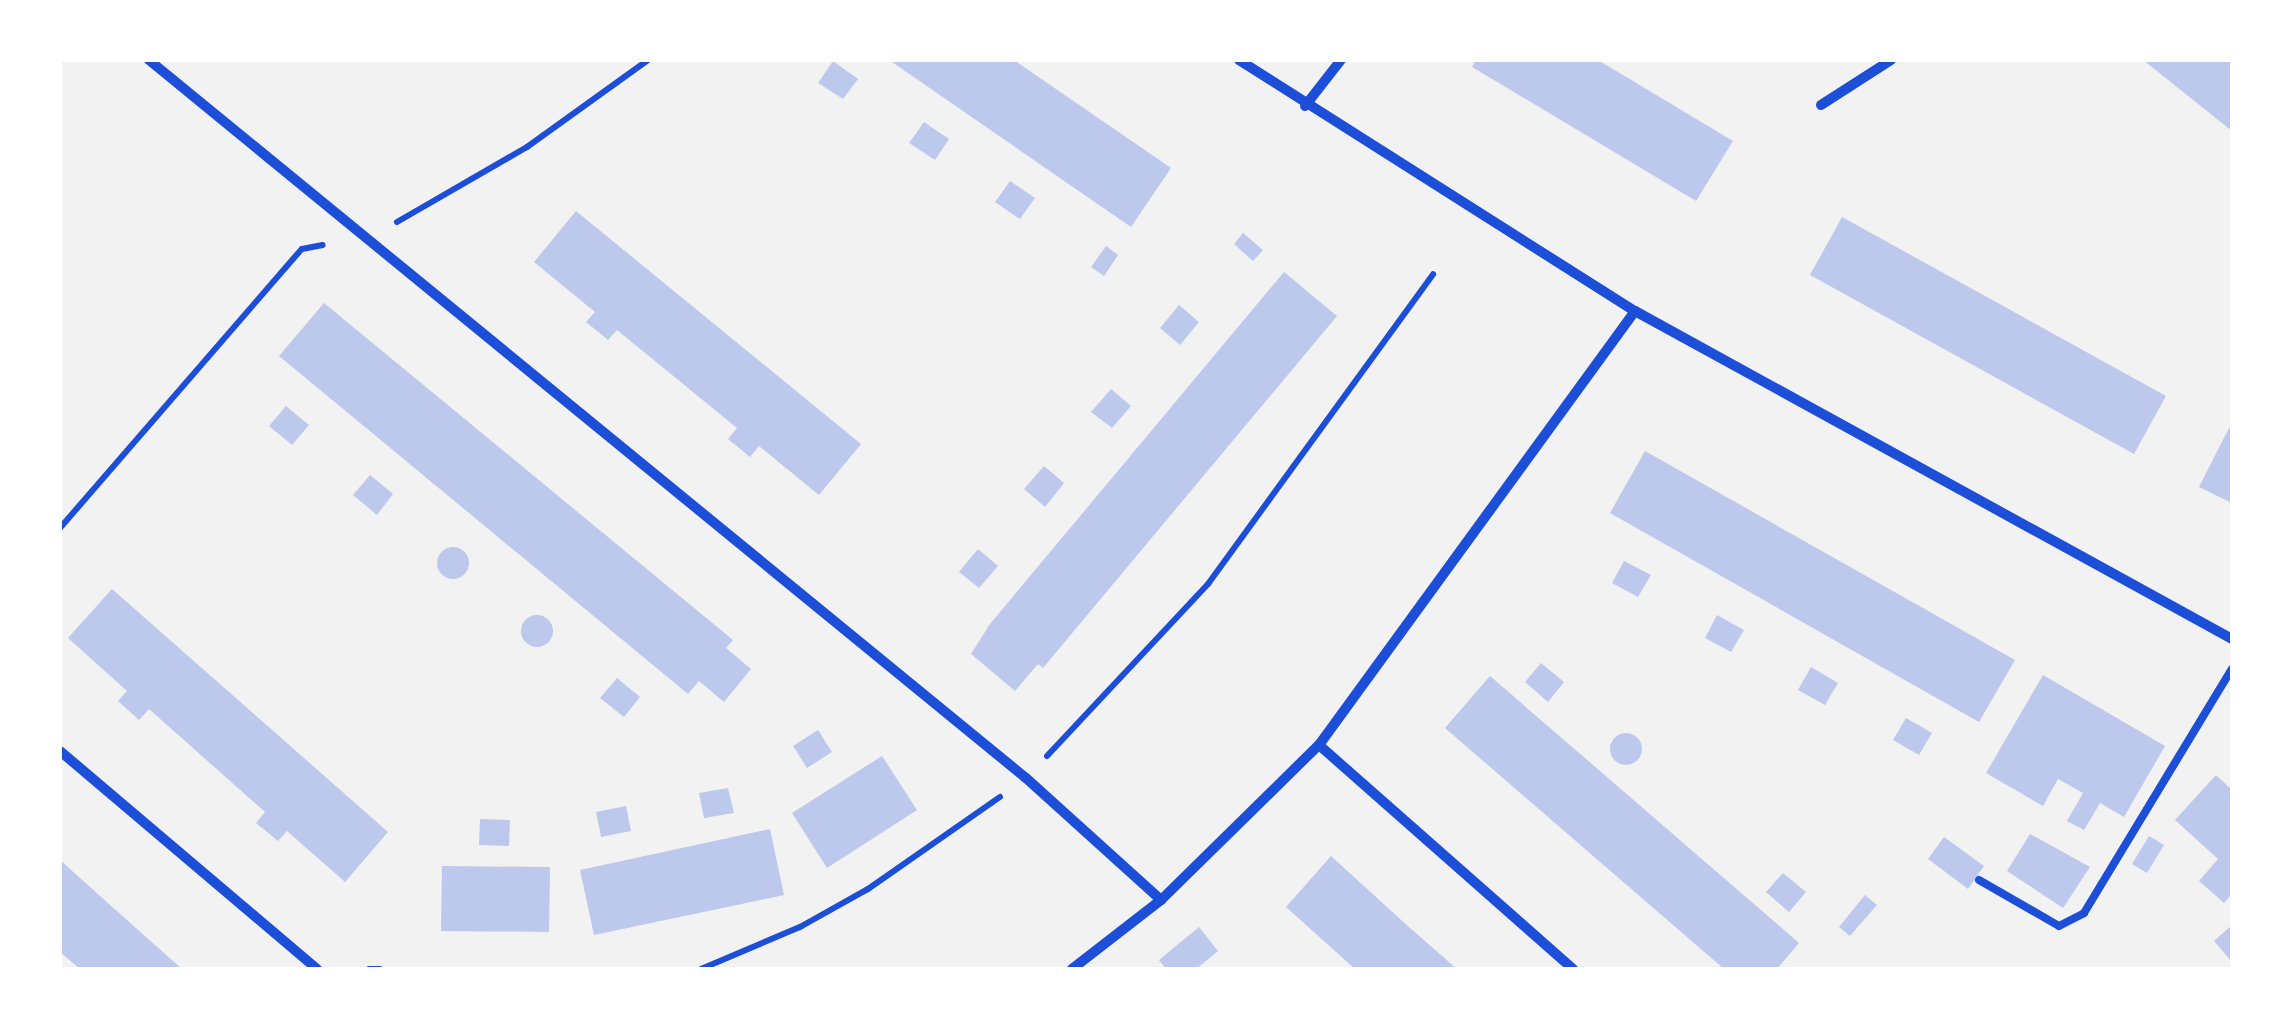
<!DOCTYPE html>
<style>
body{margin:0}
#map{position:relative;width:2292px;height:1029px;overflow:hidden;background:#f2f2f2;font-family:"Work Sans",sans-serif}
div>[style]{position:absolute}
.building>*{inset:0;background:#bdc9ec}
.round{border-radius:50%}
.path>*{height:6px;margin:-3px;padding:0 3px;transform-origin:3px;border-radius:3px;background:#1d4ed8}
.service>*{height:8px;margin:-4px;padding:0 4px;transform-origin:4px;border-radius:4px;background:#1d4ed8}
.minor>*{height:10px;margin:-5px;padding:0 5px;transform-origin:5px;border-radius:5px;background:#1d4ed8}
span{translate:-50% -50%;white-space:nowrap;text-align:center;line-height:1.15;-webkit-text-stroke:9px #fff;paint-order:stroke}
.frame{position:absolute;inset:0;border:62px solid #fff;pointer-events:none}
</style>
<div id="map">
<div class="building">
<i style="clip-path:polygon(889px 60px,1014px 60px,1171px 168px,1131px 227px)"></i>
<i style="clip-path:polygon(1476px 60px,1598px 60px,1733px 141px,1696px 201px,1472px 67px)"></i>
<i style="clip-path:polygon(2143px 60px,2232px 60px,2232px 131px)"></i>
<i style="clip-path:polygon(833px 61px,858px 79px,843px 99px,818px 83px)"></i>
<i style="clip-path:polygon(924px 122px,949px 139px,935px 160px,909px 143px)"></i>
<i style="clip-path:polygon(1010px 181px,1035px 198px,1020px 219px,995px 202px)"></i>
<i style="clip-path:polygon(576px 211px,861px 444px,819px 495px,759px 446px,750px 457px,728px 439px,737px 428px,617px 330px,608px 340px,586px 322px,595px 312px,534px 262px)"></i>
<i style="clip-path:polygon(1842px 217px,2166px 396px,2134px 454px,1810px 275px)"></i>
<i style="clip-path:polygon(1243px 233px,1263px 250px,1253px 261px,1234px 244px)"></i>
<i style="clip-path:polygon(1106px 246px,1118px 255px,1104px 276px,1091px 267px)"></i>
<i style="clip-path:polygon(1284px 272px,1337px 316px,1043px 668px,1038px 664px,1015px 691px,971px 654px,990px 624px)"></i>
<i style="clip-path:polygon(324px 303px,733px 640px,726px 648px,751px 669px,724px 702px,699px 681px,688px 694px,279px 356px)"></i>
<i style="clip-path:polygon(1179px 305px,1199px 322px,1180px 345px,1160px 328px)"></i>
<i style="clip-path:polygon(1111px 389px,1131px 406px,1112px 428px,1091px 412px)"></i>
<i style="clip-path:polygon(286px 406px,309px 425px,292px 445px,269px 426px)"></i>
<i style="clip-path:polygon(2229px 428px,2232px 430px,2232px 503px,2199px 487px)"></i>
<i style="clip-path:polygon(1645px 451px,2015px 660px,1979px 722px,1610px 513px)"></i>
<i style="clip-path:polygon(1044px 466px,1064px 483px,1045px 507px,1024px 489px)"></i>
<i style="clip-path:polygon(370px 475px,393px 494px,377px 515px,353px 495px)"></i>
<i class="round" style="left:437px;top:547px;width:32px;height:32px"></i>
<i style="clip-path:polygon(978px 549px,998px 566px,979px 588px,959px 572px)"></i>
<i style="clip-path:polygon(1624px 561px,1651px 575px,1638px 597px,1612px 583px)"></i>
<i style="clip-path:polygon(112px 589px,388px 832px,345px 882px,287px 831px,278px 841px,256px 823px,265px 812px,149px 709px,139px 720px,118px 701px,127px 691px,68px 638px)"></i>
<i style="clip-path:polygon(1717px 615px,1744px 630px,1731px 652px,1705px 638px)"></i>
<i class="round" style="left:521px;top:615px;width:32px;height:32px"></i>
<i style="clip-path:polygon(1541px 663px,1564px 682px,1548px 702px,1525px 682px)"></i>
<i style="clip-path:polygon(1811px 667px,1838px 683px,1825px 705px,1798px 690px)"></i>
<i style="clip-path:polygon(2043px 675px,2165px 746px,2124px 817px,2100px 803px,2084px 830px,2067px 821px,2083px 793px,2058px 779px,2043px 806px,1986px 773px)"></i>
<i style="clip-path:polygon(1490px 676px,1799px 943px,1777px 969px,1724px 969px,1445px 728px)"></i>
<i style="clip-path:polygon(617px 678px,640px 697px,624px 717px,600px 698px)"></i>
<i style="clip-path:polygon(1906px 718px,1932px 733px,1919px 755px,1893px 740px)"></i>
<i style="clip-path:polygon(818px 730px,832px 752px,807px 768px,793px 746px)"></i>
<i class="round" style="left:1610px;top:733px;width:32px;height:32px"></i>
<i style="clip-path:polygon(882px 756px,917px 810px,827px 868px,792px 813px)"></i>
<i style="clip-path:polygon(2216px 775px,2232px 790px,2232px 894px,2224px 903px,2199px 881px,2218px 859px,2175px 820px)"></i>
<i style="clip-path:polygon(728px 788px,734px 813px,704px 818px,699px 793px)"></i>
<i style="clip-path:polygon(626px 806px,631px 831px,601px 837px,596px 812px)"></i>
<i style="clip-path:polygon(480px 819px,510px 820px,509px 846px,479px 845px)"></i>
<i style="clip-path:polygon(770px 829px,784px 895px,594px 935px,580px 870px)"></i>
<i style="clip-path:polygon(2030px 834px,2090px 867px,2063px 908px,2007px 871px)"></i>
<i style="clip-path:polygon(2149px 836px,2164px 845px,2147px 873px,2132px 864px)"></i>
<i style="clip-path:polygon(1944px 837px,1984px 866px,1968px 889px,1928px 859px)"></i>
<i style="clip-path:polygon(1331px 856px,1410px 928px,1457px 969px,1355px 969px,1286px 907px)"></i>
<i style="clip-path:polygon(60px 860px,109px 904px,182px 969px,80px 969px,60px 952px)"></i>
<i style="clip-path:polygon(442px 866px,550px 867px,549px 932px,441px 931px)"></i>
<i style="clip-path:polygon(1783px 873px,1806px 892px,1789px 912px,1766px 892px)"></i>
<i style="clip-path:polygon(1865px 895px,1877px 905px,1850px 936px,1839px 927px)"></i>
<i style="clip-path:polygon(2232px 925px,2232px 962px,2214px 941px)"></i>
<i style="clip-path:polygon(1199px 927px,1218px 951px,1196px 969px,1166px 969px,1159px 960px)"></i>
</div>
<div class="path">
<i style="left:397px;top:222px;width:150px;rotate:-30deg"></i>
<i style="left:527px;top:147px;width:149px;rotate:-35.7deg"></i>
<i style="left:60px;top:528px;width:369px;rotate:-49.1deg"></i>
<i style="left:302px;top:249px;width:21px;rotate:-11deg"></i>
<i style="left:1047px;top:756px;width:236px;rotate:-46.9deg"></i>
<i style="left:1208px;top:584px;width:383px;rotate:-54deg"></i>
<i style="left:369px;top:969px;width:11px"></i>
<i style="left:701px;top:969px;width:108px;rotate:-23deg"></i>
<i style="left:800px;top:927px;width:78px;rotate:-29.2deg"></i>
<i style="left:868px;top:889px;width:161px;rotate:-34.9deg"></i>
</div>
<div class="service">
<i style="left:1979px;top:880px;width:92px;rotate:29.9deg"></i>
<i style="left:2059px;top:926px;width:28px;rotate:-27deg"></i>
<i style="left:2084px;top:913px;width:285px;rotate:-58.8deg"></i>
</div>
<div class="minor">
<i style="left:149px;top:60px;width:1133px;rotate:39.31deg"></i>
<i style="left:1026px;top:778px;width:182px;rotate:42.1deg"></i>
<i style="left:1239px;top:60px;width:469px;rotate:32.4deg"></i>
<i style="left:1635px;top:311px;width:681px;rotate:28.78deg"></i>
<i style="left:1821px;top:105px;width:83px;rotate:-32.7deg"></i>
<i style="left:1305px;top:106px;width:58px;rotate:-52deg"></i>
<i style="left:1319px;top:745px;width:339px;rotate:41.4deg"></i>
<i style="left:60px;top:751px;width:337px;rotate:40.3deg"></i>
<i style="left:1072px;top:969px;width:113px;rotate:-37.8deg"></i>
<i style="left:1161px;top:900px;width:221px;rotate:-44.5deg"></i>
<i style="left:1319px;top:745px;width:537px;rotate:-53.94deg"></i>
</div>
<div class="frame"></div>
</div>
